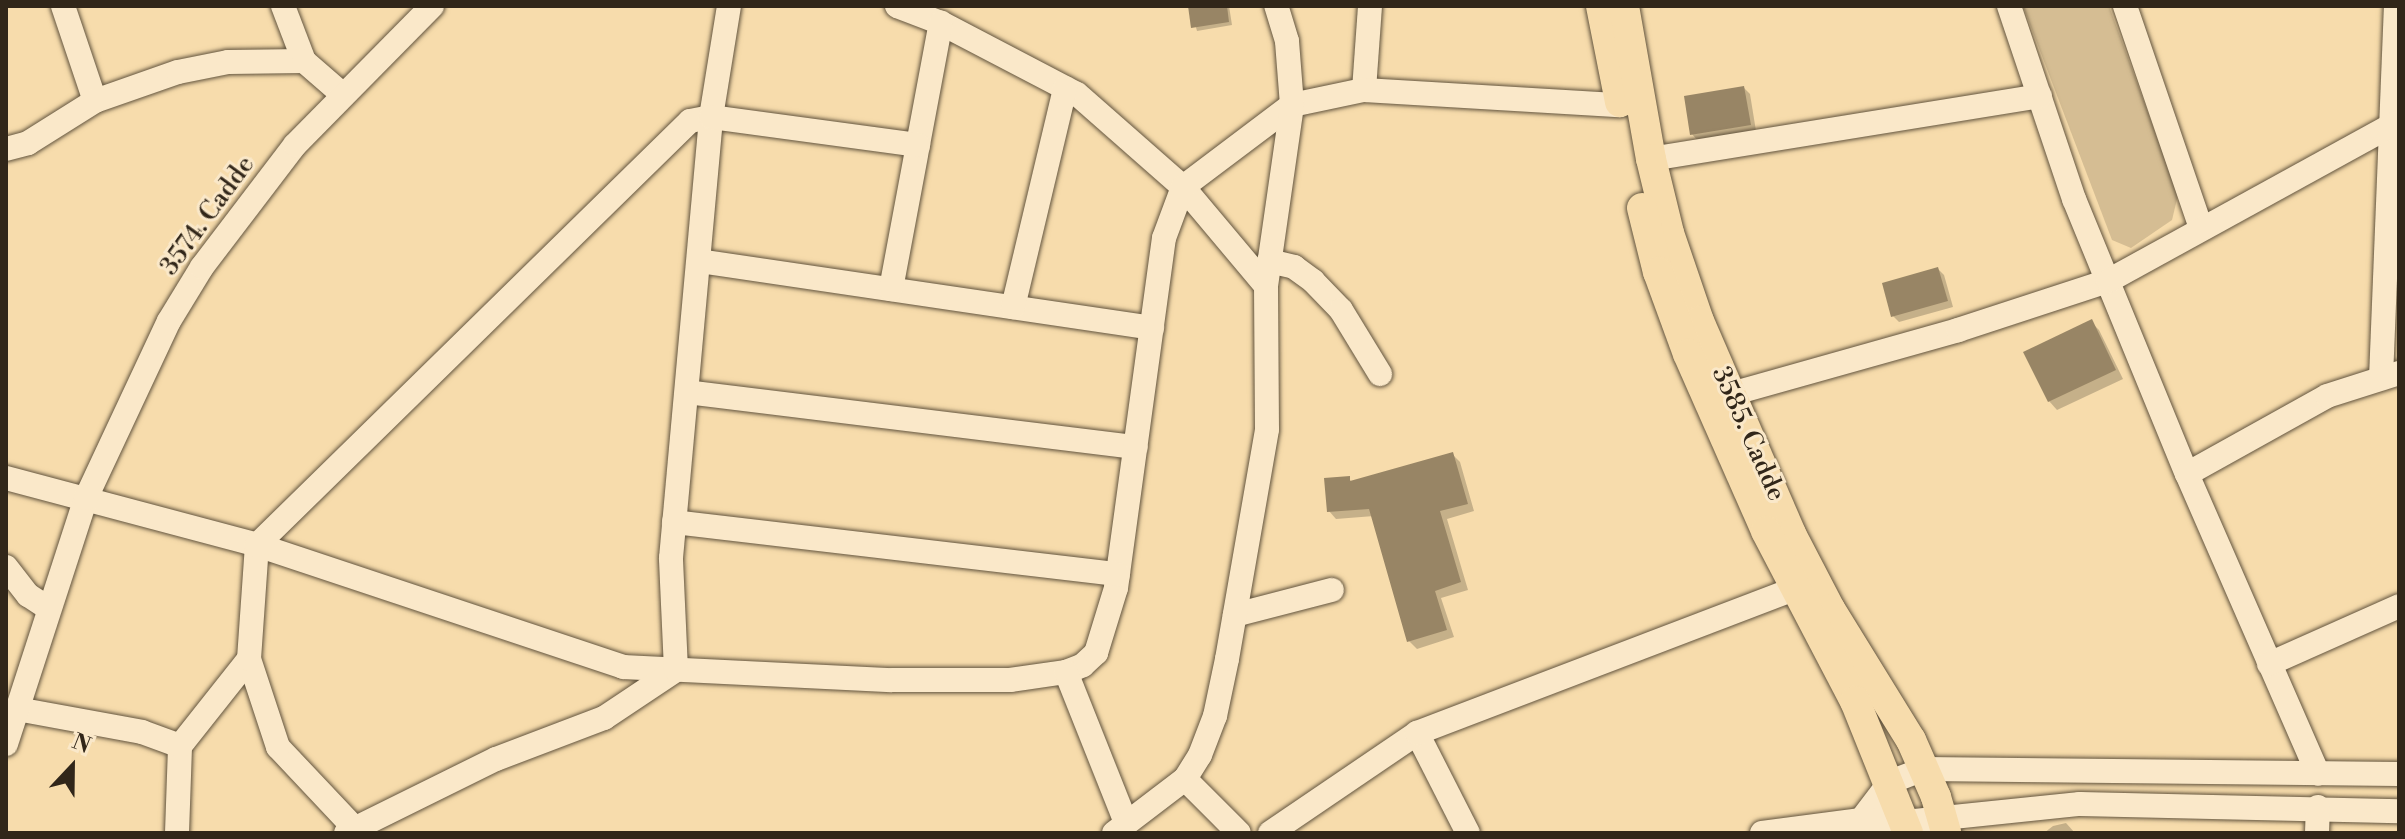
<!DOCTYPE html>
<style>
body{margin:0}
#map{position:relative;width:2405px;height:839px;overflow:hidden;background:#f7dcac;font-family:"Libre Bodoni",serif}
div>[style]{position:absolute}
.green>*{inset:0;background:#d5bd93}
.shadow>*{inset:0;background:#0003}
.building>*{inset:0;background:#988565}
.roads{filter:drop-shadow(0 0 2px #62543e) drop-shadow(0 0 2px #62543e)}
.minor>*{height:24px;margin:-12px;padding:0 12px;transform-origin:12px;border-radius:12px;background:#fae8c9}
.major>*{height:30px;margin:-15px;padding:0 15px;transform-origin:15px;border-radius:15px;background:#f7dcac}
span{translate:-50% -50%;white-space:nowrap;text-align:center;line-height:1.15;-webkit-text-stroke:6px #fae8c9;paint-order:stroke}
.street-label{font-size:26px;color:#312619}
.frame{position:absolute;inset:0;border:8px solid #312619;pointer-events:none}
.north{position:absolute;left:32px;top:727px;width:80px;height:80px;-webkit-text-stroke:6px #fae8c9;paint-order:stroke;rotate:22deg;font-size:22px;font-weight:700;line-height:32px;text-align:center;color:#312619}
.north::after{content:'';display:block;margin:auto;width:28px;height:36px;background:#312619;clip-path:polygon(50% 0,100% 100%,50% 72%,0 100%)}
</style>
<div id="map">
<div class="green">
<i style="clip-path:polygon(2023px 6px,2109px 6px,2178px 195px,2172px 220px,2131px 248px,2112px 240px)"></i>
</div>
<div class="shadow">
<i style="clip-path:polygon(1190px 6px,1229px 6px,1232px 25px,1197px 31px)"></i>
<i style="clip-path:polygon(1744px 88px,1750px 94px,1756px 131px,1698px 141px,1692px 134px)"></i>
<i style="clip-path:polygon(1938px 269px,1944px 275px,1953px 307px,1899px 322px,1893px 316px)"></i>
<i style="clip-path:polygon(2091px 322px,2099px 330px,2123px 379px,2057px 410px,2049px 401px)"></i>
<i style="clip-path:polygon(1452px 454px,1460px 462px,1474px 511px,1447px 519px,1468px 590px,1441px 598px,1454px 637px,1417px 649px,1409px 641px,1374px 516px,1336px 519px,1329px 511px,1349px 479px,1353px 483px)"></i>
<i style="clip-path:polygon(2066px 823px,2075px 833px,2044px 833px,2053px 826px)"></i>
</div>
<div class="building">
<i style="clip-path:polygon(1188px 6px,1227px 6px,1229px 22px,1191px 28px)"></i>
<i style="clip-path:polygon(1744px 86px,1751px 125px,1690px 135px,1684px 96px)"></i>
<i style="clip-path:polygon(1938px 267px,1948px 301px,1891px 317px,1882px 283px)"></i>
<i style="clip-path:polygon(2092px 319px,2116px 370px,2048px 402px,2023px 352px)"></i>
<i style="clip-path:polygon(1453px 452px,1468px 504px,1440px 511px,1461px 582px,1435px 591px,1447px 630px,1407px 642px,1369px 509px,1327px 512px,1324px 478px,1350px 476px,1350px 481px)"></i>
</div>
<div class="roads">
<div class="minor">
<i style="left:63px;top:6px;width:100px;rotate:71.4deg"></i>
<i style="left:283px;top:6px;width:59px;rotate:69.1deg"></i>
<i style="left:897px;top:6px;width:47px;rotate:21.1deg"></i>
<i style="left:941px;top:23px;width:153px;rotate:27.6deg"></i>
<i style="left:1077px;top:94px;width:141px;rotate:41.3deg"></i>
<i style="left:1183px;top:187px;width:129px;rotate:50deg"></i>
<i style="left:2009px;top:6px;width:204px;rotate:71.4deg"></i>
<i style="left:2074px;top:199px;width:297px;rotate:67.7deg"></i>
<i style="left:2187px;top:474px;width:327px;rotate:66.4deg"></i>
<i style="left:2125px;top:6px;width:235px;rotate:71.1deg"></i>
<i style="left:1364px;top:90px;width:84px;rotate:-85.9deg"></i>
<i style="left:6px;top:149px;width:23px;rotate:-15deg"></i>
<i style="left:28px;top:143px;width:79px;rotate:-32.1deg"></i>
<i style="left:95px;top:101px;width:88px;rotate:-19.3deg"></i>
<i style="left:178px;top:72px;width:51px;rotate:-11.3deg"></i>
<i style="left:228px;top:62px;width:76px;rotate:-0.8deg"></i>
<i style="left:304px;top:61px;width:50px;rotate:41deg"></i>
<i style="left:1651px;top:159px;width:394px;rotate:-9.2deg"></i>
<i style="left:699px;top:261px;width:458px;rotate:8.4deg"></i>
<i style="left:1269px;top:261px;width:26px;rotate:13deg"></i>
<i style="left:1294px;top:267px;width:24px;rotate:36deg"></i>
<i style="left:1313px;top:281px;width:40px;rotate:46deg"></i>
<i style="left:1341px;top:310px;width:75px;rotate:58.6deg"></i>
<i style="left:891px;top:289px;width:271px;rotate:-79.4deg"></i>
<i style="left:1013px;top:307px;width:225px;rotate:-76.6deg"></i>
<i style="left:2381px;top:378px;width:372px;rotate:-87.7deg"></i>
<i style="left:687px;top:392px;width:452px;rotate:7deg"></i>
<i style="left:1731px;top:394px;width:236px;rotate:-15.7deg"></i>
<i style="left:1958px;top:330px;width:158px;rotate:-18.1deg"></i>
<i style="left:2108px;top:281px;width:326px;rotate:-28.8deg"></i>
<i style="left:2187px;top:474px;width:160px;rotate:-29.1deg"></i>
<i style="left:2327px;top:396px;width:76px;rotate:-17.7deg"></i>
<i style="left:6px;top:478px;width:260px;rotate:14.9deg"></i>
<i style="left:257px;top:545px;width:386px;rotate:18.4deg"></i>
<i style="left:623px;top:667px;width:269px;rotate:2.8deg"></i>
<i style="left:892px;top:680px;width:118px"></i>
<i style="left:1010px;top:680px;width:57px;rotate:-8.1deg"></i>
<i style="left:1066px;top:672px;width:18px;rotate:-22deg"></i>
<i style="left:1083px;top:665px;width:18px;rotate:-43deg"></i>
<i style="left:1096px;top:653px;width:68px;rotate:-72.9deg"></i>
<i style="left:1116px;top:588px;width:353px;rotate:-82.2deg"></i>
<i style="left:1164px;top:238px;width:54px;rotate:-69.6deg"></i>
<i style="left:1183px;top:187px;width:136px;rotate:-37deg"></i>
<i style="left:1292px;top:105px;width:74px;rotate:-11.8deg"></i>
<i style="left:1364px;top:90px;width:256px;rotate:3.4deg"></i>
<i style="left:674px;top:522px;width:447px;rotate:6.7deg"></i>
<i style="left:6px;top:567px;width:36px;rotate:52deg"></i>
<i style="left:28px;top:595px;width:24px;rotate:33deg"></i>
<i style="left:1235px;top:615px;width:100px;rotate:-14.5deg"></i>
<i style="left:2269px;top:664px;width:142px;rotate:-24deg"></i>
<i style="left:1066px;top:672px;width:162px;rotate:68.3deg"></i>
<i style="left:17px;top:709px;width:127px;rotate:10.4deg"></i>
<i style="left:142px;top:732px;width:40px;rotate:20.2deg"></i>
<i style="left:1417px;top:733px;width:112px;rotate:63deg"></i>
<i style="left:6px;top:744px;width:259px;rotate:-72deg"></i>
<i style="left:86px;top:498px;width:195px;rotate:-64.9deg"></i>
<i style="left:169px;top:321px;width:63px;rotate:-58.6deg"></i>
<i style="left:202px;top:267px;width:153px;rotate:-52.7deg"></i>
<i style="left:295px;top:145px;width:195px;rotate:-45.4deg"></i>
<i style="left:1185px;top:779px;width:76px;rotate:45deg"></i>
<i style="left:1861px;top:820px;width:48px;rotate:-52.7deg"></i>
<i style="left:1890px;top:782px;width:36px;rotate:-21deg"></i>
<i style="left:1924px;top:769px;width:475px;rotate:0.6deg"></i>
<i style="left:177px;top:833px;width:87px;rotate:-88deg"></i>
<i style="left:180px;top:746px;width:111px;rotate:-51.6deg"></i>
<i style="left:346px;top:833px;width:167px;rotate:-26.3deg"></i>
<i style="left:496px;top:759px;width:116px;rotate:-20.8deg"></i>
<i style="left:604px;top:718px;width:87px;rotate:-33.7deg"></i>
<i style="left:676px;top:670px;width:112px;rotate:-92.6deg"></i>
<i style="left:671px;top:558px;width:443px;rotate:-84.8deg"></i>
<i style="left:711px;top:117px;width:112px;rotate:-80.8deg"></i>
<i style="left:359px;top:833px;width:118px;rotate:-133.3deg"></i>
<i style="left:278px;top:747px;width:93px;rotate:-108.2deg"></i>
<i style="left:249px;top:659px;width:114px;rotate:-86deg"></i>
<i style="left:257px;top:545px;width:606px;rotate:-44.4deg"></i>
<i style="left:690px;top:121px;width:21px;rotate:-11deg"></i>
<i style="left:711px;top:117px;width:209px;rotate:7.7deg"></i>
<i style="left:1114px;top:833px;width:89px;rotate:-37.3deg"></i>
<i style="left:1185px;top:779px;width:28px;rotate:-58deg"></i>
<i style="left:1200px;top:755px;width:42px;rotate:-69deg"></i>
<i style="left:1215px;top:716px;width:58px;rotate:-78.1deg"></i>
<i style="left:1227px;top:659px;width:233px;rotate:-80.1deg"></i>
<i style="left:1267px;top:429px;width:143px;rotate:-90.4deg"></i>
<i style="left:1266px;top:286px;width:183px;rotate:-81.8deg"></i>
<i style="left:1292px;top:105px;width:64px;rotate:-94.5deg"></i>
<i style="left:1287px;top:41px;width:37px;rotate:-107deg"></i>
<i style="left:1270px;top:833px;width:178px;rotate:-34.2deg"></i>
<i style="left:1417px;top:733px;width:404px;rotate:-20.9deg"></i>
<i style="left:1762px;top:833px;width:100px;rotate:-7.5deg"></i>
<i style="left:1861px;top:820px;width:44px;rotate:2.6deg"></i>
<i style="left:1905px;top:822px;width:176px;rotate:-5.9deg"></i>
<i style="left:2080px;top:804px;width:319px;rotate:1.3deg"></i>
<i style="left:2317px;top:833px;width:26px;rotate:-88deg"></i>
</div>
<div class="major">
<i style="left:1601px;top:6px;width:98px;rotate:78.8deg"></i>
<i style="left:1624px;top:6px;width:155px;rotate:80deg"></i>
<i style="left:1651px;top:159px;width:76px;rotate:76.3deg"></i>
<i style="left:1669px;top:233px;width:93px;rotate:71.2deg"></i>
<i style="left:1699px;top:321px;width:232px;rotate:66.6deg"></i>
<i style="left:1791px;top:534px;width:85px;rotate:62.5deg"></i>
<i style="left:1830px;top:609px;width:154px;rotate:58.3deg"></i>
<i style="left:1911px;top:740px;width:62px;rotate:66.3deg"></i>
<i style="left:1936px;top:797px;width:37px;rotate:74deg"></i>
<i style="left:1642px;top:208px;width:66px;rotate:76deg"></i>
<i style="left:1658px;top:272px;width:87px;rotate:69.9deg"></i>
<i style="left:1688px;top:354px;width:193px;rotate:66.2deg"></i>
<i style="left:1766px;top:531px;width:192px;rotate:62.4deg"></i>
<i style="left:1855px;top:701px;width:142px;rotate:68.1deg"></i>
</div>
</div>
<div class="street-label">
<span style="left:208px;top:216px;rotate:-54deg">3574. Cadde</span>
<span style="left:1748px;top:434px;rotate:66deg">3585. Cadde</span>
</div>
<div class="frame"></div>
<div class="north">N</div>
</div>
